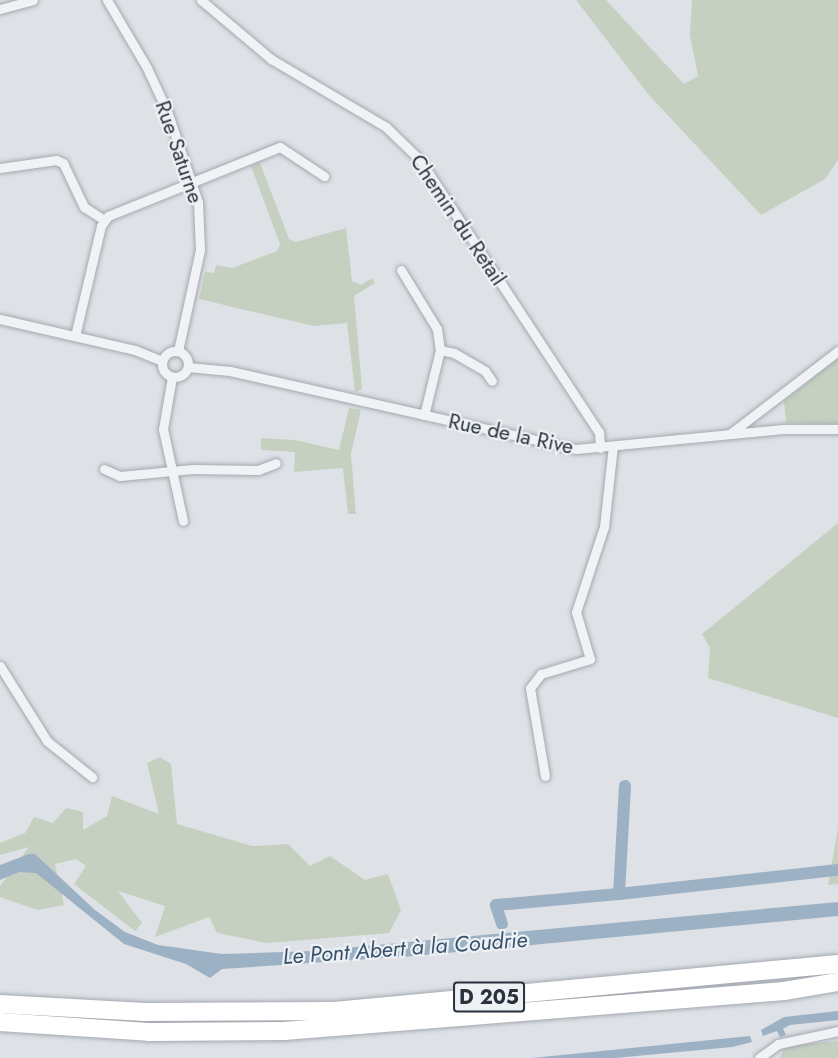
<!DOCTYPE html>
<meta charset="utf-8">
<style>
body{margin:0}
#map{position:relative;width:838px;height:1058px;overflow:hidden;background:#dee2e7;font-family:Jost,sans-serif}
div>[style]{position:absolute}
.green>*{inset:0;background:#c5d0c0}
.water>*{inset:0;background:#9cb1c4}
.canal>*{height:12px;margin:-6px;padding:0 6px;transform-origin:6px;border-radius:6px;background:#9cb1c4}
.roads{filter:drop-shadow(0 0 2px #a4a9b0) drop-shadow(0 0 2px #a4a9b0)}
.street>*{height:9px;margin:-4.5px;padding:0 4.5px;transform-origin:4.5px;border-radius:4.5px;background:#f1f2f5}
.street>.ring{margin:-4.5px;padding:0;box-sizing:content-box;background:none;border:9px solid #f1f2f5;border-radius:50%}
.highway>*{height:18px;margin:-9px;padding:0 9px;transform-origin:9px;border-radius:9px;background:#fff}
span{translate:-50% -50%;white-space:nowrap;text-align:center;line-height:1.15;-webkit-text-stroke:4.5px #edf1f4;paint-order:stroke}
.shield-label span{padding:2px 4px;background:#edf1f4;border:2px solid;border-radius:4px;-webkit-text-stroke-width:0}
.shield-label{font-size:20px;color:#29313c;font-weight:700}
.street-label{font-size:21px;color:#29313c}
.water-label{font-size:22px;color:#36516d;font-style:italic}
</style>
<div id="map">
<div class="green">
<i style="clip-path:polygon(576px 0,606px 0,684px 84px,698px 76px,690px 35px,692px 0,838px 0,838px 160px,825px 179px,761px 215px,648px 94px)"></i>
<i style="clip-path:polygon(260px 163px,289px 239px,296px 242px,346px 228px,352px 281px,361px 285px,372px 278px,375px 283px,354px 296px,362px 389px,355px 392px,347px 323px,314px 326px,199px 299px,205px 272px,214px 273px,216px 265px,232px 268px,277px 251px,280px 244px,251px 166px)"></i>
<i style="clip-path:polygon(838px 358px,838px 424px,786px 423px,784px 401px)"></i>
<i style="clip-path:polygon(349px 408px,361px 410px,351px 454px,356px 514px,348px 514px,343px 468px,294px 472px,295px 452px,261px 450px,261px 438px,295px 440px,339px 450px)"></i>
<i style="clip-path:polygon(838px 523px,838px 718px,708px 678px,710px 648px,702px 634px)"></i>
<i style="clip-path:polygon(160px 757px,171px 764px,177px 824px,252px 846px,288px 844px,310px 866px,330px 856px,365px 880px,388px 874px,401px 910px,389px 933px,267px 943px,217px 933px,209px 917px,155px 937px,165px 906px,118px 891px,142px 923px,135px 931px,74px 884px,86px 866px,76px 859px,55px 864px,64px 905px,38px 910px,0 897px,0 886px,29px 847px,0 855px,0 843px,25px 833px,34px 817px,53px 823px,66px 808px,83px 812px,83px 830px,107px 816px,112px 796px,159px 814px,147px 763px)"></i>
<i style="clip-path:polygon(838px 828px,838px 884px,828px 885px)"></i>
<i style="clip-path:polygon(838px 1041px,838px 1058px,780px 1058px,785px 1046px)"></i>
</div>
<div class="water">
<i style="clip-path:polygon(29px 854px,35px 854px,95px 910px,125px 932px,158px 945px,222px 954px,313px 951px,838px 902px,838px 916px,415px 956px,222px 969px,210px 978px,186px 964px,124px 944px,36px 873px,19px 872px,0 880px,0 865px)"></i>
<i style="clip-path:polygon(838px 1011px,838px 1020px,790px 1025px,783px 1029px,786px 1035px,780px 1037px,777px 1031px,763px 1036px,761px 1030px,784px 1017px)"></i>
<i style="clip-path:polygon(750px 1036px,752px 1042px,732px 1047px,615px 1058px,532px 1058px)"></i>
</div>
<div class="canal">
<i style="left:625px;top:786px;width:108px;rotate:93.2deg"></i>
<i style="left:619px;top:894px;width:220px;rotate:-6.3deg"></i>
<i style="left:502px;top:924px;width:20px;rotate:-108deg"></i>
<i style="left:496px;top:905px;width:123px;rotate:-5.1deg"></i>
</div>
<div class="roads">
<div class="street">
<i style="left:107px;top:0;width:79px;rotate:59.5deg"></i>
<i style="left:147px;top:68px;width:47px;rotate:65.1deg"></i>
<i style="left:167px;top:111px;width:96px;rotate:71.2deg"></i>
<i style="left:198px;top:202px;width:48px;rotate:87.6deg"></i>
<i style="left:200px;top:250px;width:103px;rotate:102.3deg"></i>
<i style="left:201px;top:0;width:92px;rotate:40.1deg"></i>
<i style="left:271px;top:59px;width:134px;rotate:30.6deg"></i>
<i style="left:386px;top:127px;width:47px;rotate:44.1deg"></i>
<i style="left:420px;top:160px;width:326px;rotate:56.7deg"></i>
<i style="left:599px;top:432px;width:16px;rotate:86deg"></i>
<i style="left:0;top:9px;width:34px;rotate:-15deg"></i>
<i style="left:0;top:168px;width:57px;rotate:-8.1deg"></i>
<i style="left:56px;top:160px;width:8px;rotate:23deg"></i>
<i style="left:63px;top:163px;width:49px;rotate:64.5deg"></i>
<i style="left:84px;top:207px;width:24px;rotate:33deg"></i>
<i style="left:401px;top:270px;width:69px;rotate:58.6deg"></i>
<i style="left:437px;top:329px;width:21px;rotate:82deg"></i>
<i style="left:440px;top:350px;width:67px;rotate:103.8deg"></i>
<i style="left:0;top:319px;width:139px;rotate:12.9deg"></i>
<i style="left:135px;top:350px;width:29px;rotate:22deg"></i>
<i style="left:75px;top:336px;width:113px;rotate:-76.7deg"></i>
<i style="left:101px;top:226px;width:12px;rotate:-55deg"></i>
<i style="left:108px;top:216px;width:185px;rotate:-21.9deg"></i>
<i style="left:280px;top:147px;width:53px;rotate:33.4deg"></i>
<i style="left:440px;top:350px;width:14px;rotate:12deg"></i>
<i style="left:454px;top:353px;width:36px;rotate:30deg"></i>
<i style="left:485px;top:371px;width:12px;rotate:55deg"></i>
<i class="ring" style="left:162px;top:351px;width:17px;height:17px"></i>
<i style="left:188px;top:367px;width:42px;rotate:5.4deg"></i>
<i style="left:230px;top:371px;width:355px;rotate:12.7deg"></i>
<i style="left:576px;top:449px;width:208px;rotate:-5.5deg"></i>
<i style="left:783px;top:429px;width:55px"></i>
<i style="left:172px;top:377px;width:53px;rotate:99.8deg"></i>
<i style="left:163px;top:429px;width:94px;rotate:77.7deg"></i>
<i style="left:731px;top:433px;width:135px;rotate:-37.5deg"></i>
<i style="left:104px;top:469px;width:17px;rotate:24deg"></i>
<i style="left:120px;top:476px;width:73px;rotate:-5.5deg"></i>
<i style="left:193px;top:469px;width:65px;rotate:0.9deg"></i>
<i style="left:258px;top:470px;width:19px;rotate:-21deg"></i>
<i style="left:0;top:666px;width:89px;rotate:57.9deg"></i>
<i style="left:47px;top:741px;width:58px;rotate:38.7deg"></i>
<i style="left:545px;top:776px;width:89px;rotate:-99.7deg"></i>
<i style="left:530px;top:688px;width:18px;rotate:-52deg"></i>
<i style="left:541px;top:674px;width:51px;rotate:-17deg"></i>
<i style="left:590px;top:659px;width:49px;rotate:-106.6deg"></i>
<i style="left:576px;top:612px;width:89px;rotate:-71.8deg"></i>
<i style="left:604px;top:527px;width:81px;rotate:-83.7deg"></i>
<i style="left:759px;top:1058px;width:24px;rotate:-36deg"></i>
<i style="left:778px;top:1044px;width:61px;rotate:-12.2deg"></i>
</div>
<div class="highway">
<i style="left:0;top:1004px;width:145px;rotate:3.2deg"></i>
<i style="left:145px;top:1012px;width:189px;rotate:-0.3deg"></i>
<i style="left:334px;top:1011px;width:506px;rotate:-5.33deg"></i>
<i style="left:0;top:1022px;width:149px;rotate:3.8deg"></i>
<i style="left:149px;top:1032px;width:135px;rotate:-0.4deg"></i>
<i style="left:284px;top:1031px;width:502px;rotate:-4.57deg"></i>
<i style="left:784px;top:991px;width:55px;rotate:-9.5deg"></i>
</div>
</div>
<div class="shield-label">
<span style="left:489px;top:997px">D 205</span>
</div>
<div class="street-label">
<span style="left:179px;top:152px;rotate:71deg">Rue Saturne</span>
<span style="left:458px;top:220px;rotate:56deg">Chemin du Retail</span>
<span style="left:511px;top:434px;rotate:12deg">Rue de la Rive</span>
</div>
<div class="water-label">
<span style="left:405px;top:948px;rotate:-4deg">Le Pont Abert à la Coudrie</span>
</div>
</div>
